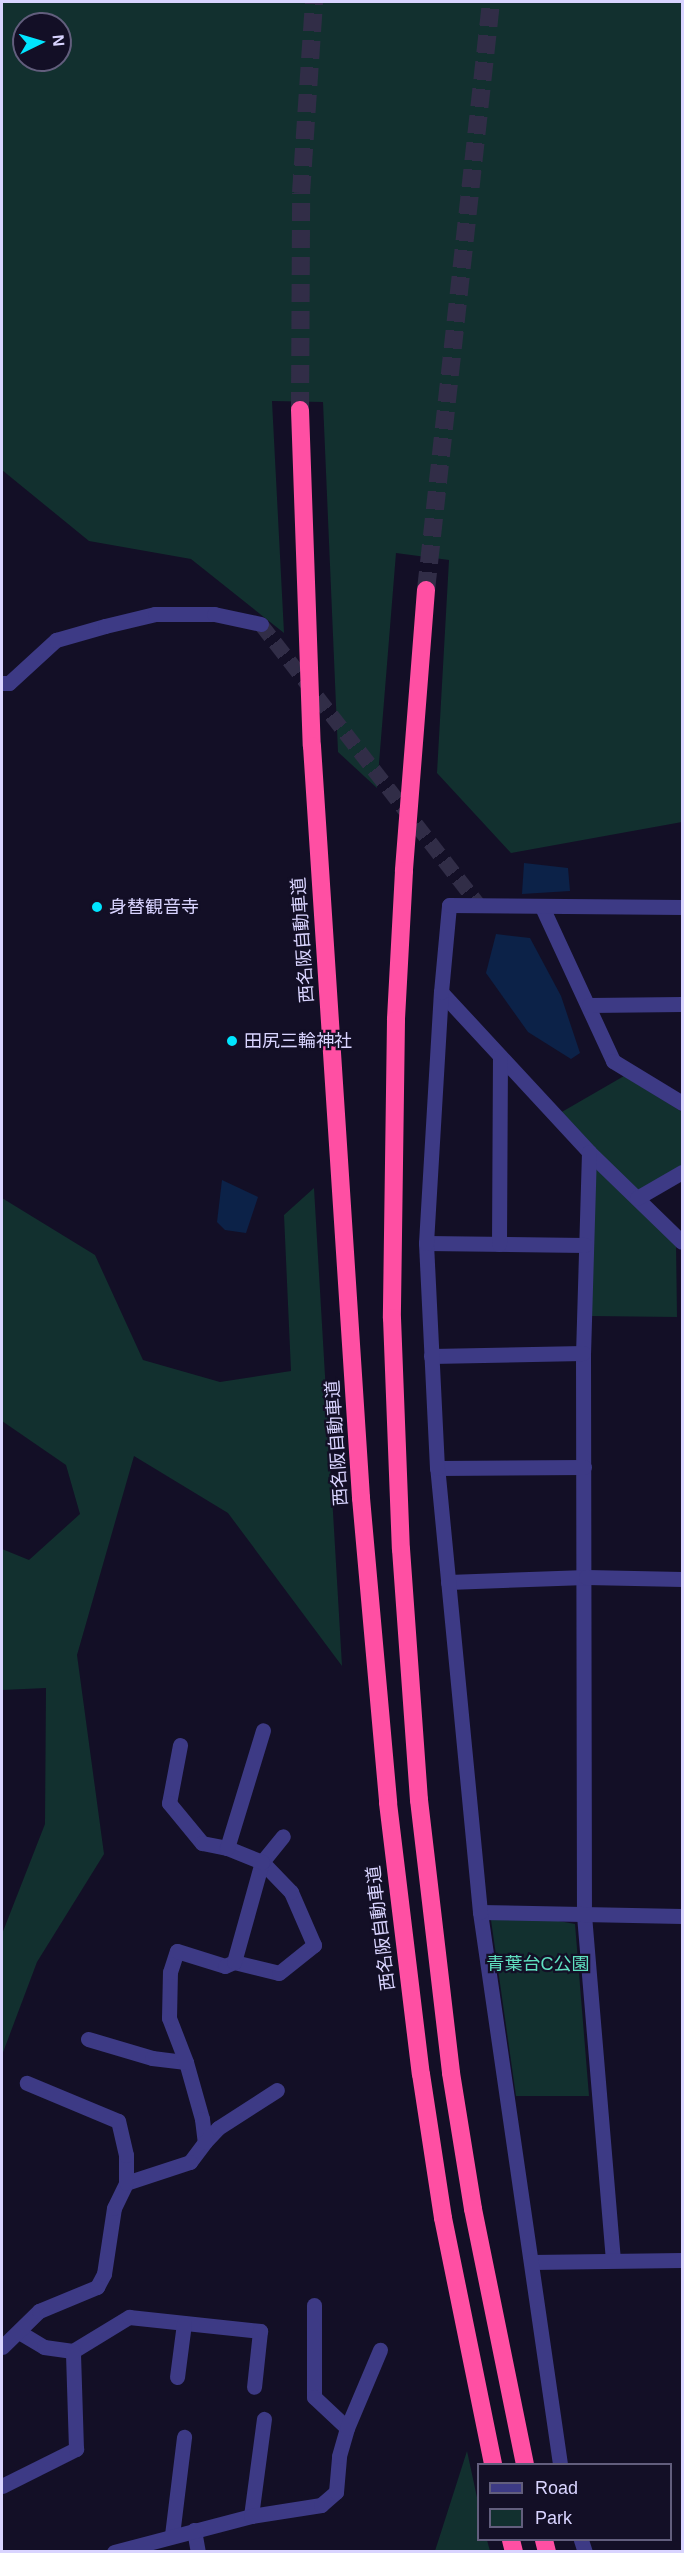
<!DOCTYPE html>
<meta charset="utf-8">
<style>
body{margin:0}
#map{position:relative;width:684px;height:2553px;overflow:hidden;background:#130f26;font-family:Helvetica,"Noto Sans JP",sans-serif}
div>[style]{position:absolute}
.green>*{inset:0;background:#12302f}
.water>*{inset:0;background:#0c2248}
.minor-tunnel>*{height:15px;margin-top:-7.5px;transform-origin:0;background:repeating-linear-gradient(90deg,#312d47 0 15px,transparent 0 23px)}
.motorway-tunnel>*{height:18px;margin-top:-9px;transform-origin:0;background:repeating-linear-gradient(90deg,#312d47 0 18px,transparent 0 27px)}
.minor>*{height:15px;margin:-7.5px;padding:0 7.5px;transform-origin:7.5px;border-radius:7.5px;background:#3d3a85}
.motorway>*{height:18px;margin:-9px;padding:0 9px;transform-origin:9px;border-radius:9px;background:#ff4fa3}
.dots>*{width:16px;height:16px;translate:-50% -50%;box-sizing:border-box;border:3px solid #130f26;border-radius:50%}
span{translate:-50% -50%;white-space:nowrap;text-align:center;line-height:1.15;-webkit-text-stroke:4.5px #130f26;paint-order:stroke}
.poi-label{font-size:18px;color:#d9d4ff}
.left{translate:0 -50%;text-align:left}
.street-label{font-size:18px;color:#d9d4ff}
.park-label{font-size:18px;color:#5fe0c0}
.frame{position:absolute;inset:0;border:3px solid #d9d4ff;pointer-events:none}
.legend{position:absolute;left:477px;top:2463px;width:195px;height:78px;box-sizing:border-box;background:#130f26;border:2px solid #625e7d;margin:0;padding:8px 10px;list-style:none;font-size:18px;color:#d9d4ff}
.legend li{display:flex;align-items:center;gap:12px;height:30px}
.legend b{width:30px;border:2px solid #625e7d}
.north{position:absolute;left:12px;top:12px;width:60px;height:60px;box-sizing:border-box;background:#130f26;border:2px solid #625e7d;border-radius:50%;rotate:85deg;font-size:16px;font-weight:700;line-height:24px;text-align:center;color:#d9d4ff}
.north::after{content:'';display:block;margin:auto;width:21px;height:27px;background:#00e5ff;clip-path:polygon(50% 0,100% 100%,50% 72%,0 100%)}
</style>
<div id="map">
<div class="green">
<i style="clip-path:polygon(evenodd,2px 2px,682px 2px,682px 822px,511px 853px,437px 773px,449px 560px,396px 553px,377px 788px,338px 752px,323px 402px,272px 401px,284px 633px,191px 559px,89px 541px,2px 470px,2px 2px,24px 24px,60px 24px,60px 60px,24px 60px,24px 24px)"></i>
<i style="clip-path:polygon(624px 1076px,682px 1112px,682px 1165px,637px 1192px,560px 1113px)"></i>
<i style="clip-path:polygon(595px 1165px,676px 1244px,677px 1317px,591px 1316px)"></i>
<i style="clip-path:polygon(314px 1188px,342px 1666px,228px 1513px,134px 1456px,77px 1655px,104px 1854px,37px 1962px,2px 2055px,2px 1934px,45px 1824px,46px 1688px,2px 1690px,2px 1549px,29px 1560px,80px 1514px,66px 1465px,2px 1421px,2px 1198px,95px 1255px,143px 1360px,220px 1382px,291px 1371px,284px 1215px)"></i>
<i style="clip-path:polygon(516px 1913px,575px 1924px,589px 2096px,516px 2096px,491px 1920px)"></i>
<i style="clip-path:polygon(467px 2451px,478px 2502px,478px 2540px,487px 2540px,490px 2551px,435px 2551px)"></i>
</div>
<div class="water">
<i style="clip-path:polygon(524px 863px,568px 868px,570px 891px,522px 894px)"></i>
<i style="clip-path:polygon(496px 934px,530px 938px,561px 996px,580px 1053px,571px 1059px,528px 1032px,486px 973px)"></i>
<i style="clip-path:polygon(222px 1180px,258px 1197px,246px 1233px,225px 1230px,217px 1222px)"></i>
</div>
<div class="minor-tunnel">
<i style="left:261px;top:624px;width:357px;rotate:52.2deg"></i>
</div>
<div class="motorway-tunnel">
<i style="left:300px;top:410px;width:217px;rotate:-89.7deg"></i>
<i style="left:301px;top:193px;width:191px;rotate:-86.1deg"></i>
<i style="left:426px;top:590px;width:592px;rotate:-83.69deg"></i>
</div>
<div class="minor">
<i style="left:2px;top:683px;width:7px"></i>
<i style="left:9px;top:683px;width:64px;rotate:-42.5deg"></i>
<i style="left:56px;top:640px;width:51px;rotate:-15.9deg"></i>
<i style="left:105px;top:626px;width:51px;rotate:-13.5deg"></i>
<i style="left:155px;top:614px;width:59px"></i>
<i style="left:214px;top:614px;width:48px;rotate:12deg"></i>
<i style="left:542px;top:907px;width:170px;rotate:65.2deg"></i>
<i style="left:613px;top:1061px;width:81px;rotate:31.3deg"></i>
<i style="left:441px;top:992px;width:218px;rotate:47.2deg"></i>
<i style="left:589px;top:1152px;width:129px;rotate:44.1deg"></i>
<i style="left:589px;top:1005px;width:93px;rotate:-0.6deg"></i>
<i style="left:589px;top:1152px;width:201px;rotate:91.7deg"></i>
<i style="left:583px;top:1353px;width:562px;rotate:89.9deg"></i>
<i style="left:584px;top:1915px;width:346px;rotate:85.2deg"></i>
<i style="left:637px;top:1198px;width:52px;rotate:-30deg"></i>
<i style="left:426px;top:1243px;width:159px;rotate:0.7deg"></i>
<i style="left:499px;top:1244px;width:188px;rotate:-89.7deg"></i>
<i style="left:431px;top:1356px;width:152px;rotate:-1.1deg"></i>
<i style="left:437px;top:1468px;width:147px;rotate:-0.4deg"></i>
<i style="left:448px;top:1582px;width:138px;rotate:-2.1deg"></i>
<i style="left:586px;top:1577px;width:96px;rotate:1.2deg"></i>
<i style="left:180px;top:1745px;width:59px;rotate:100.7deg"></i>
<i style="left:169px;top:1803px;width:52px;rotate:50.5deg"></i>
<i style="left:202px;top:1843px;width:25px;rotate:11deg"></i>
<i style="left:480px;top:1912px;width:202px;rotate:1.1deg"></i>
<i style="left:234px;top:1962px;width:46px;rotate:13.7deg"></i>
<i style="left:279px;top:1973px;width:45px;rotate:-38.7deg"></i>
<i style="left:314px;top:1945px;width:58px;rotate:-113.5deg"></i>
<i style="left:291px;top:1892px;width:42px;rotate:-134deg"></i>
<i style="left:262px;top:1862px;width:33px;rotate:-51deg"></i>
<i style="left:88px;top:2039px;width:67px;rotate:16.5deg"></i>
<i style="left:152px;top:2058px;width:34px;rotate:7deg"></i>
<i style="left:186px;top:2062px;width:59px;rotate:74.3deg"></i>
<i style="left:202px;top:2119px;width:23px;rotate:83deg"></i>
<i style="left:205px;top:2142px;width:25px;rotate:127deg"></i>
<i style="left:190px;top:2162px;width:67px;rotate:161.8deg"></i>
<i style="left:186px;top:2062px;width:47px;rotate:-111.1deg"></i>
<i style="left:169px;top:2018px;width:46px;rotate:-88.8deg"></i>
<i style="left:170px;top:1972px;width:22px;rotate:-72deg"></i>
<i style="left:177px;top:1951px;width:50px;rotate:17.4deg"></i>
<i style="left:225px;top:1966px;width:10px;rotate:-24deg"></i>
<i style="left:234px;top:1962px;width:104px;rotate:-74.4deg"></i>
<i style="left:262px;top:1862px;width:38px;rotate:-158deg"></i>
<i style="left:227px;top:1848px;width:123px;rotate:-73deg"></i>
<i style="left:205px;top:2142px;width:19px;rotate:-47deg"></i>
<i style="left:218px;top:2128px;width:70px;rotate:-32.8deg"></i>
<i style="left:531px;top:2262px;width:151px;rotate:-0.8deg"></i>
<i style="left:314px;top:2305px;width:92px;rotate:90deg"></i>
<i style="left:314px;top:2397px;width:45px;rotate:43.2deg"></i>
<i style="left:19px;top:2332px;width:29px;rotate:31deg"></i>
<i style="left:44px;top:2347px;width:29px;rotate:8deg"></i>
<i style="left:73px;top:2351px;width:66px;rotate:-31.3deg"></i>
<i style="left:129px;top:2317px;width:132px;rotate:6.1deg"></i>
<i style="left:260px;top:2331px;width:56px;rotate:96.1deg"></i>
<i style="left:2px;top:2347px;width:52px;rotate:-44.2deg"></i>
<i style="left:39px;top:2311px;width:63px;rotate:-22.5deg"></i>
<i style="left:97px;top:2287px;width:15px;rotate:-62deg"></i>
<i style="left:104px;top:2274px;width:67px;rotate:-81.4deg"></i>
<i style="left:114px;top:2208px;width:28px;rotate:-64deg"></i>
<i style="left:126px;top:2183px;width:28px;rotate:-90deg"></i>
<i style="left:126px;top:2155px;width:35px;rotate:-103deg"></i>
<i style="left:118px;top:2121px;width:99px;rotate:-157.3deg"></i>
<i style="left:177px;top:2377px;width:54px;rotate:-82.6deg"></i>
<i style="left:560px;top:2464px;width:558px;rotate:-98.25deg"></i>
<i style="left:480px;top:1912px;width:446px;rotate:-95.5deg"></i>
<i style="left:437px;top:1468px;width:225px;rotate:-92.8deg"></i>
<i style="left:426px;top:1243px;width:251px;rotate:-86.6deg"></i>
<i style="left:441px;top:992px;width:87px;rotate:-84.7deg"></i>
<i style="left:449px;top:905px;width:233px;rotate:0.5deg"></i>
<i style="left:2px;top:2486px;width:83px;rotate:-26.6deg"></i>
<i style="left:76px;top:2449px;width:98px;rotate:-91.8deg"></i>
<i style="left:251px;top:2516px;width:98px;rotate:-82.4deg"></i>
<i style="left:194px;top:2530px;width:22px;rotate:80deg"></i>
<i style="left:172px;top:2535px;width:99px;rotate:-83deg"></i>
<i style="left:581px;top:2540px;width:13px;rotate:72deg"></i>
<i style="left:114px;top:2552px;width:142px;rotate:-14.7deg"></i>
<i style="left:251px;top:2516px;width:71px;rotate:-8.9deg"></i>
<i style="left:321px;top:2505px;width:20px;rotate:-41deg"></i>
<i style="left:336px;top:2492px;width:36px;rotate:-85deg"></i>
<i style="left:339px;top:2456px;width:29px;rotate:-74deg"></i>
<i style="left:347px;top:2428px;width:85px;rotate:-67.1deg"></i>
</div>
<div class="motorway">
<i style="left:300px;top:410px;width:336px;rotate:88deg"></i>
<i style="left:312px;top:746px;width:754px;rotate:86.27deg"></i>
<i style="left:361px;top:1498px;width:306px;rotate:84.9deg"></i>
<i style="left:388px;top:1803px;width:273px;rotate:83.1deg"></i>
<i style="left:421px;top:2074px;width:146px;rotate:81.3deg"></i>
<i style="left:443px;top:2218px;width:251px;rotate:78.5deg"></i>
<i style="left:426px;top:590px;width:282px;rotate:94.5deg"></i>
<i style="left:404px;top:871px;width:149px;rotate:93.1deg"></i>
<i style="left:396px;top:1020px;width:298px;rotate:90.8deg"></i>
<i style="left:392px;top:1318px;width:231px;rotate:87.8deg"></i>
<i style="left:401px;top:1549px;width:252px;rotate:85.9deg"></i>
<i style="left:419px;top:1800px;width:275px;rotate:83.3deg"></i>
<i style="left:451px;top:2073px;width:138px;rotate:80.8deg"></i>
<i style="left:473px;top:2209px;width:260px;rotate:78.5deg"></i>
<i style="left:511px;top:2540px;width:12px;rotate:76deg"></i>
<i style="left:544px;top:2540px;width:12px;rotate:76deg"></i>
</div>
<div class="dots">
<i style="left:97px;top:907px;background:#00e5ff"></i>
<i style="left:232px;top:1041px;background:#00e5ff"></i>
</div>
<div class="poi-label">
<span class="left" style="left:109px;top:907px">身替観音寺</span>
<span class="left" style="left:244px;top:1041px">田尻三輪神社</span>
</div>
<div class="street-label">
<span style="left:303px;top:940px;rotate:-94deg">西名阪自動車道</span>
<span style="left:337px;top:1443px;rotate:-94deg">西名阪自動車道</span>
<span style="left:381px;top:1928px;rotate:-97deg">西名阪自動車道</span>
</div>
<div class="park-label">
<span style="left:538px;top:1964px">青葉台C公園</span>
</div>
<div class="frame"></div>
<ul class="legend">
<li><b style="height:8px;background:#3d3a85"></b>Road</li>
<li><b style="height:16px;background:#12302f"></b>Park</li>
</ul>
<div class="north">N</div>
</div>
